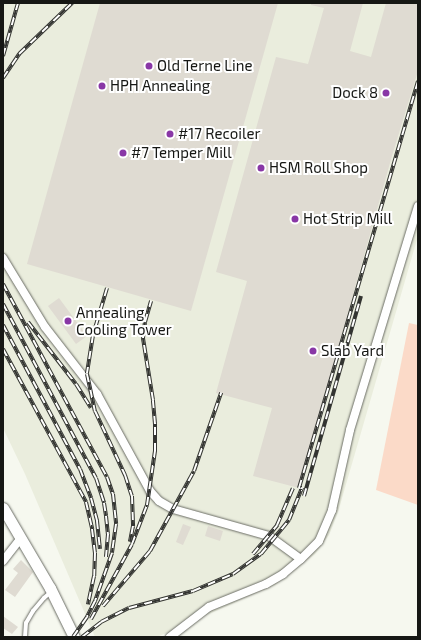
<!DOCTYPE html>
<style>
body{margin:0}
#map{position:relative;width:421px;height:640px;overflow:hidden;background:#f6f8ef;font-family:"Exo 2",sans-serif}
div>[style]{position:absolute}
.built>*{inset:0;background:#eaeddd}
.green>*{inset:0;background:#fbdac8}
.building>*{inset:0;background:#dfdbd2}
.roads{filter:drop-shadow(0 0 1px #6b6d65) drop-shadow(0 0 1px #6b6d65)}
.lane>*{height:4px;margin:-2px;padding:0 2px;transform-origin:2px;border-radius:2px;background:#fff}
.street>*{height:8px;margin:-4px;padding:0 4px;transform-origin:4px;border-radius:4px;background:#fff}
.secondary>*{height:11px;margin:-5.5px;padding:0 5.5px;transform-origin:5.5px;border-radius:5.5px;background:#fff}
.rail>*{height:4px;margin-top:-2px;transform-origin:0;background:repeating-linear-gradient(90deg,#fff 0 8px,#333431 0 16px);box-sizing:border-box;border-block:1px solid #333431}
.dots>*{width:11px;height:11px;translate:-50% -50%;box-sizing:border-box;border:2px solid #fff;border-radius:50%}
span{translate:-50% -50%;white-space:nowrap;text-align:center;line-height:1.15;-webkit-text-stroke:4px #fff;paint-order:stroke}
.poi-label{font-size:15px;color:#161714}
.left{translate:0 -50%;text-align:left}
.right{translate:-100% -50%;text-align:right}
.frame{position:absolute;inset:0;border:4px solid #161714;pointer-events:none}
</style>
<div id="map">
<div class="built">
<i style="clip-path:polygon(3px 3px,418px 3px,418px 236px,338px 512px,329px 535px,315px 554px,275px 585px,157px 637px,95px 637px,25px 474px,3px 428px)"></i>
</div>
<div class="green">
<i style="clip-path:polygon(409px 323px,418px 325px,418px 505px,376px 490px)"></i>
</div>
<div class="building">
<i style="clip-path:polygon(100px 3px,278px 3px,191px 311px,27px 264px)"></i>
<i style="clip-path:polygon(311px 3px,363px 3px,350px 51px,371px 57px,386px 3px,418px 3px,418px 71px,392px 156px,299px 488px,253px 476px,272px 408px,216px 393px,247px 281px,216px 272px,276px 57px,308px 64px,324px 8px,311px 5px)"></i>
<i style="clip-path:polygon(59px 298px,87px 336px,76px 344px,48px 306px)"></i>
<i style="clip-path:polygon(183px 524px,191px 527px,183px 545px,176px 542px)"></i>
<i style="clip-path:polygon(208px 526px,223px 531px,220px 541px,205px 536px)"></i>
<i style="clip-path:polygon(21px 560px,33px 572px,15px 597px,5px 590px,18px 573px,13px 569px)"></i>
<i style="clip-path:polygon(3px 616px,18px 627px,12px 634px,3px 628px)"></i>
</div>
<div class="roads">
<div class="lane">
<i style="left:25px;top:637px;width:14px;rotate:-86deg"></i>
<i style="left:26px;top:623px;width:14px;rotate:-60deg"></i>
<i style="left:33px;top:611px;width:17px;rotate:-50deg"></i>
<i style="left:44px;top:598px;width:9px;rotate:-41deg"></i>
</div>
<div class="street">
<i style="left:3px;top:258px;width:81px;rotate:58.7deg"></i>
<i style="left:45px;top:327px;width:85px;rotate:52.2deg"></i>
<i style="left:97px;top:394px;width:111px;rotate:61.3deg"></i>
<i style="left:150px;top:491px;width:13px;rotate:48deg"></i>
<i style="left:159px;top:501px;width:16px;rotate:30deg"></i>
<i style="left:173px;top:509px;width:100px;rotate:15.7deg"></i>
<i style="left:269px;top:536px;width:39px;rotate:36deg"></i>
<i style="left:301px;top:559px;width:25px;rotate:-45deg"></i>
<i style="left:319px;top:541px;width:34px;rotate:-67deg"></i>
<i style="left:332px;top:510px;width:82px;rotate:-77.3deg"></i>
<i style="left:350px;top:430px;width:234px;rotate:-73.1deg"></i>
<i style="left:3px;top:561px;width:29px;rotate:-52deg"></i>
<i style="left:170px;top:637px;width:49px;rotate:-37.6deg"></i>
<i style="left:209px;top:607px;width:61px;rotate:-22deg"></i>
<i style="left:266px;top:584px;width:20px;rotate:-30deg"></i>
<i style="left:283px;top:574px;width:23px;rotate:-40deg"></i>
</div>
<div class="secondary">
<i style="left:3px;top:508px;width:93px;rotate:59.6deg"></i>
<i style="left:50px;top:588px;width:55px;rotate:63.9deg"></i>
</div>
</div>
<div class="rail">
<i style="left:3px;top:56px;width:55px;rotate:-74.2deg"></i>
<i style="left:3px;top:78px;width:29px;rotate:-56deg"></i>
<i style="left:19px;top:54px;width:74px;rotate:-43.9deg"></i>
<i style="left:3px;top:284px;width:219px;rotate:61.7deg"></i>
<i style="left:107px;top:477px;width:18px;rotate:71deg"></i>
<i style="left:113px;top:494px;width:30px;rotate:84deg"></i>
<i style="left:116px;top:524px;width:29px;rotate:98deg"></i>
<i style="left:112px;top:553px;width:51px;rotate:109.5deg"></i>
<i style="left:95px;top:601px;width:18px;rotate:117deg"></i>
<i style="left:87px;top:617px;width:24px;rotate:125deg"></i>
<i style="left:107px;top:288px;width:49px;rotate:106.6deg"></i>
<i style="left:93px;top:335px;width:39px;rotate:99deg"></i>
<i style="left:87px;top:374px;width:38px;rotate:78deg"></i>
<i style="left:95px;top:411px;width:71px;rotate:64.9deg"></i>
<i style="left:125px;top:475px;width:22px;rotate:72deg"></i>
<i style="left:132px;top:496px;width:30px;rotate:88deg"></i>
<i style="left:133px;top:526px;width:16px;rotate:101deg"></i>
<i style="left:3px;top:304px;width:197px;rotate:61.9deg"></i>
<i style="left:96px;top:478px;width:26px;rotate:72deg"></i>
<i style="left:104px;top:503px;width:13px;rotate:81deg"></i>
<i style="left:106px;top:516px;width:18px;rotate:84deg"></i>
<i style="left:108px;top:534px;width:23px;rotate:95deg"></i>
<i style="left:28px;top:322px;width:78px;rotate:52.3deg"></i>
<i style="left:76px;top:384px;width:28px;rotate:58deg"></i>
<i style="left:3px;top:325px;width:163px;rotate:61.9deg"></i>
<i style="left:80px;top:469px;width:31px;rotate:69deg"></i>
<i style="left:91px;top:498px;width:24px;rotate:75deg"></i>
<i style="left:97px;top:521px;width:28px;rotate:84deg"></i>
<i style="left:3px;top:349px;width:174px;rotate:61.5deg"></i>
<i style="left:86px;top:502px;width:28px;rotate:77deg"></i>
<i style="left:92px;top:529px;width:24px;rotate:83deg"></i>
<i style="left:95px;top:553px;width:23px;rotate:92deg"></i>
<i style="left:94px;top:576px;width:29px;rotate:102deg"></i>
<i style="left:304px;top:496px;width:208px;rotate:-74.1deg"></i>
<i style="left:253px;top:554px;width:38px;rotate:-50deg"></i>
<i style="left:277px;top:525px;width:40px;rotate:-66.6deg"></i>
<i style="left:103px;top:606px;width:72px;rotate:-49.5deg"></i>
<i style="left:150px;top:551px;width:91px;rotate:-61.2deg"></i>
<i style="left:194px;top:471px;width:83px;rotate:-70.9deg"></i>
<i style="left:91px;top:619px;width:85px;rotate:-61.3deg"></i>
<i style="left:132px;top:544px;width:42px;rotate:-69deg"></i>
<i style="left:147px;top:505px;width:55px;rotate:-81.6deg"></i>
<i style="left:155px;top:451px;width:27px;rotate:-90deg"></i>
<i style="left:155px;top:424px;width:24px;rotate:-95deg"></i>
<i style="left:153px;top:400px;width:63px;rotate:-99.2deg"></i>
<i style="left:143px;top:338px;width:16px;rotate:-83deg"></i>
<i style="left:145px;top:322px;width:22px;rotate:-74deg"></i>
<i style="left:82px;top:637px;width:24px;rotate:-38deg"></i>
<i style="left:101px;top:622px;width:31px;rotate:-27deg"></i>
<i style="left:129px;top:608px;width:66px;rotate:-14.9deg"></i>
<i style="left:193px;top:591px;width:43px;rotate:-23deg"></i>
<i style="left:233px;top:574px;width:34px;rotate:-36deg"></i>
<i style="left:261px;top:554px;width:44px;rotate:-50.5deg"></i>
<i style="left:289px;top:520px;width:35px;rotate:-68deg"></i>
<i style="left:302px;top:488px;width:3px;rotate:180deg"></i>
<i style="left:299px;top:488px;width:424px;rotate:-73.7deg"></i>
</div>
<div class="dots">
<i style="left:149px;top:66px;background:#8937a6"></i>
<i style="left:102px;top:86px;background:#8937a6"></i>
<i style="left:386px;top:93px;background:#8937a6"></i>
<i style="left:170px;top:134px;background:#8937a6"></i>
<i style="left:123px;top:153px;background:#8937a6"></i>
<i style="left:261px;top:168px;background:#8937a6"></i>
<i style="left:295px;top:219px;background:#8937a6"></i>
<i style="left:68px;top:321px;background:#8937a6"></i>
<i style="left:313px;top:351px;background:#8937a6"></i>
</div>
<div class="poi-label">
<span class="left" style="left:157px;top:66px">Old Terne Line</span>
<span class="left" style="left:110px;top:86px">HPH Annealing</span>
<span class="right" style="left:378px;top:93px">Dock 8</span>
<span class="left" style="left:178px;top:134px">#17 Recoiler</span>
<span class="left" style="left:131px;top:153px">#7 Temper Mill</span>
<span class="left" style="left:269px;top:168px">HSM Roll Shop</span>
<span class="left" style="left:303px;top:219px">Hot Strip Mill</span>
<span class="left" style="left:76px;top:321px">Annealing<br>Cooling Tower</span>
<span class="left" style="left:321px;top:351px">Slab Yard</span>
</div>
<div class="frame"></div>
</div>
